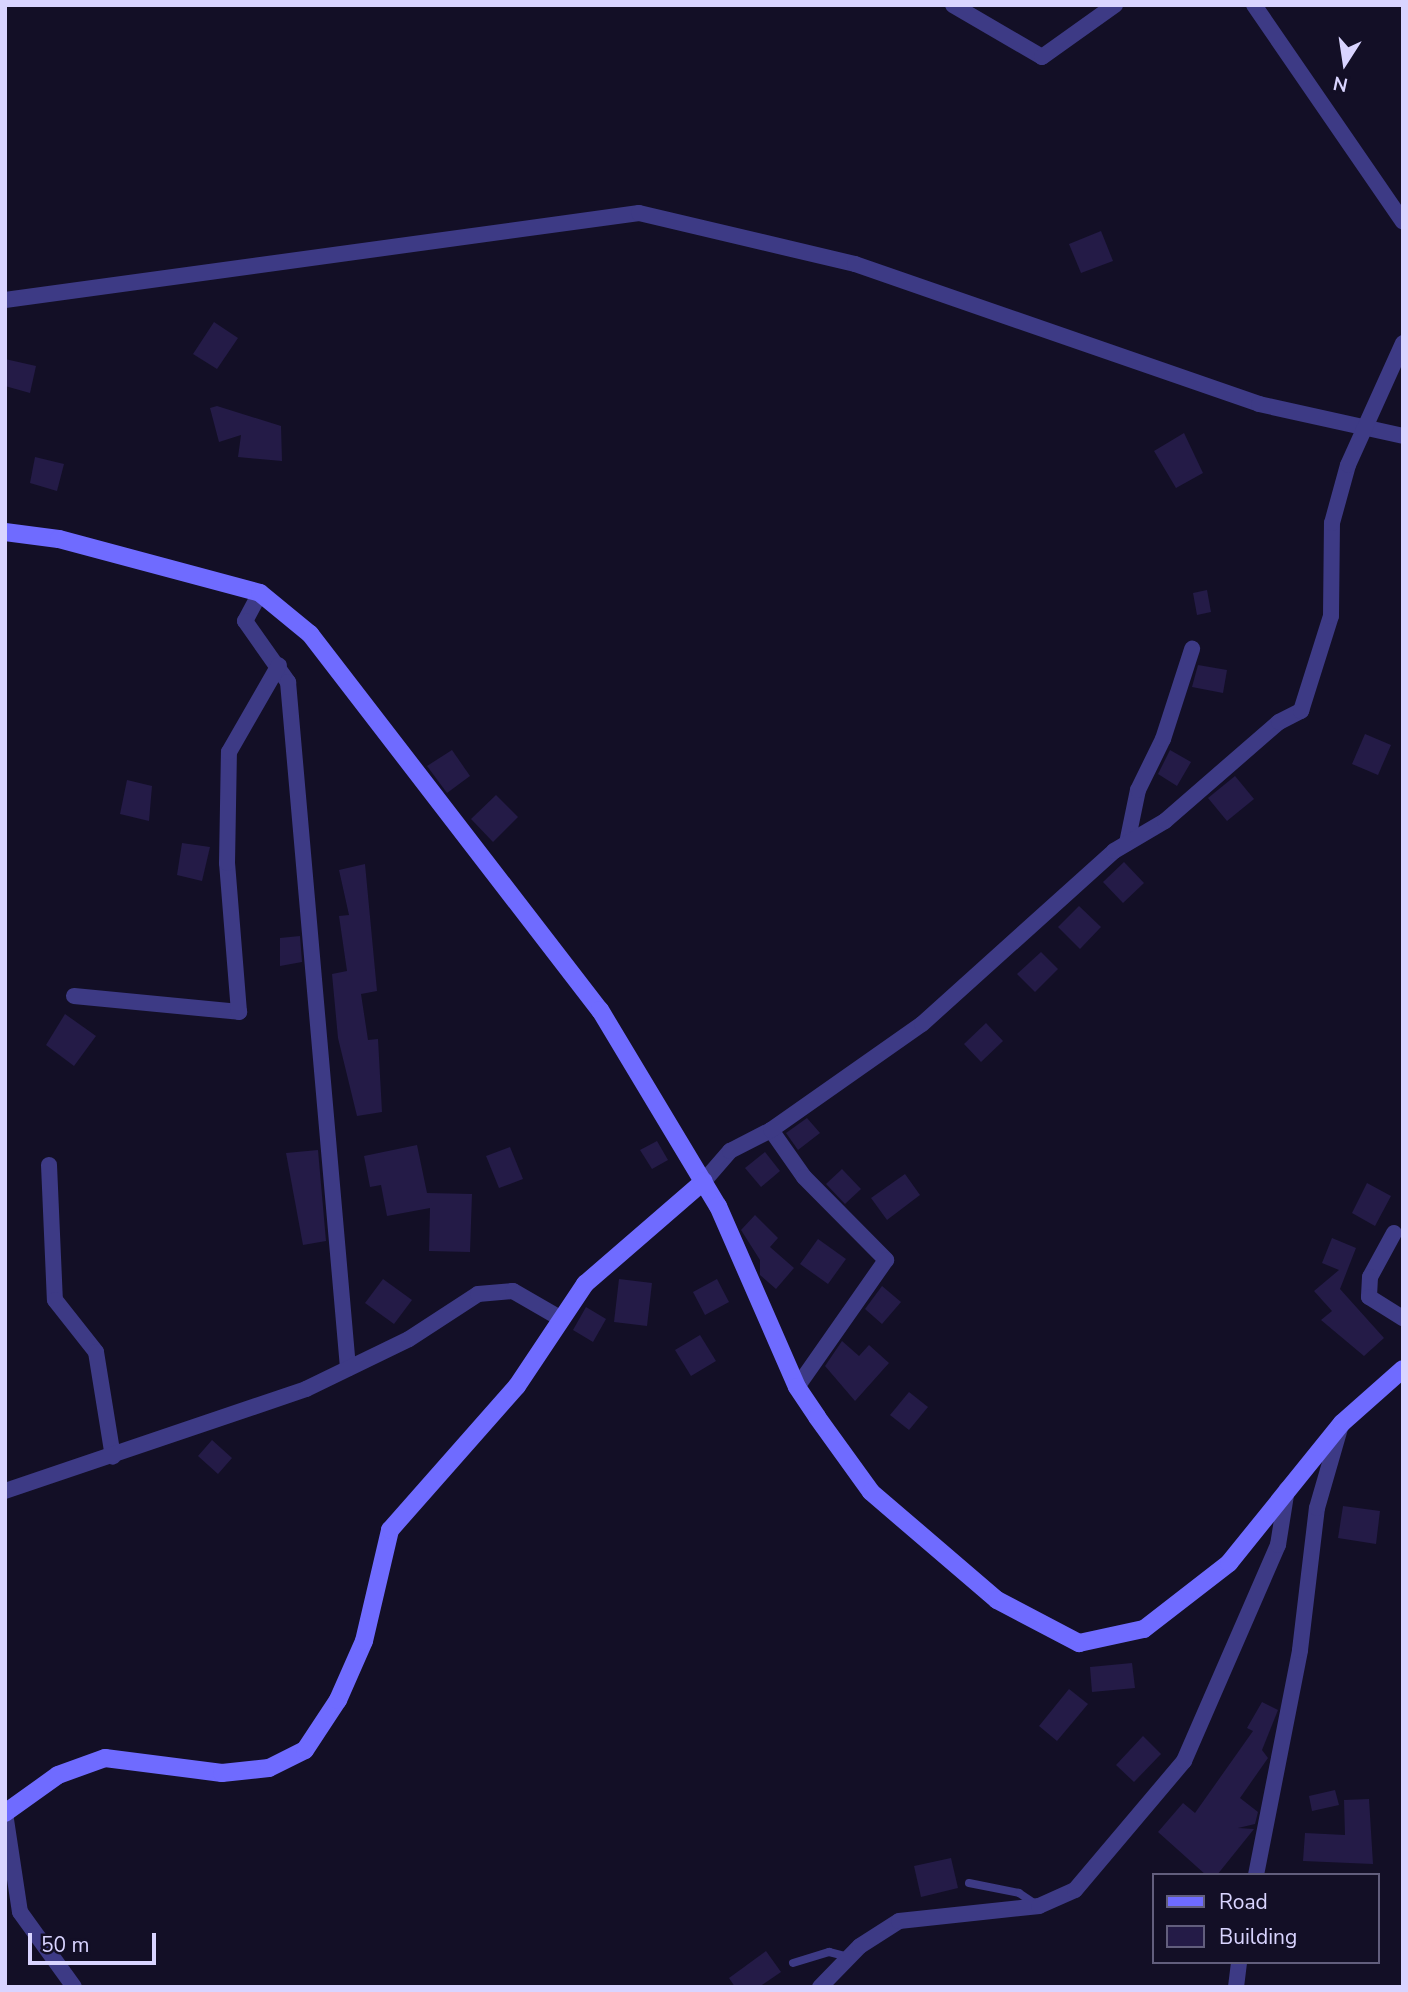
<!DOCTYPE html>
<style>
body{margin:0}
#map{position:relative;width:1408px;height:1992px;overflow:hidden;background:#130f26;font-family:"Nunito Sans",sans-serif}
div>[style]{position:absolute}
.building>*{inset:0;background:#241b47}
.lane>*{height:8px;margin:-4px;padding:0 4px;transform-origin:4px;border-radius:4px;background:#3d3a85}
.street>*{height:16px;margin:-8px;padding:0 8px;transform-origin:8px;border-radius:8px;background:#3d3a85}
.secondary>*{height:18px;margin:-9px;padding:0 9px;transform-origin:9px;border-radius:9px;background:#6f6bff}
span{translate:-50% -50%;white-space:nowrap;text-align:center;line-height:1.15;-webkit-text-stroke:5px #130f26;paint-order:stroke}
.frame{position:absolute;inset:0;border:7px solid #d9d4ff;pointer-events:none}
.legend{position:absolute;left:1152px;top:1873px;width:228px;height:91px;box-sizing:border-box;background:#130f26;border:2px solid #625e7d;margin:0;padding:9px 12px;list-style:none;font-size:21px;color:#d9d4ff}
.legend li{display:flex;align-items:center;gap:14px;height:35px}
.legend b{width:35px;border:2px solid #625e7d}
.north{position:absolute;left:1310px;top:28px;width:70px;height:70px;-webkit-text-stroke:5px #130f26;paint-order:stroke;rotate:192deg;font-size:19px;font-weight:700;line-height:28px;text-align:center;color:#d9d4ff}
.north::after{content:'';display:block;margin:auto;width:24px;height:32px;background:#d9d4ff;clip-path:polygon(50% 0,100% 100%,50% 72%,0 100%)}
.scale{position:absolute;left:28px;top:1933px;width:128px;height:32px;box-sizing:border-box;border:4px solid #d9d4ff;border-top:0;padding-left:9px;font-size:21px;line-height:24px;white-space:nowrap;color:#d9d4ff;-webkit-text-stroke:5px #130f26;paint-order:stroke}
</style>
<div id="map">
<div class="building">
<i style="clip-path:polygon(1101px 231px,1113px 261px,1081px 273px,1069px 244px)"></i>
<i style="clip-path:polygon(214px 322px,238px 338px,217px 369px,193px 354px)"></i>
<i style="clip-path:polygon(5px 359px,36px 366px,30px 393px,5px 386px)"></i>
<i style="clip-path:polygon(217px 406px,281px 426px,282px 461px,238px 457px,241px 435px,219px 442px,210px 408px)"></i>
<i style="clip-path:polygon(1184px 433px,1203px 473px,1176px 488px,1154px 451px)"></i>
<i style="clip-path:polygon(35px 457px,64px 464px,57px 491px,30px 483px)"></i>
<i style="clip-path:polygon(1207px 590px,1211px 612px,1197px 615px,1193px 593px)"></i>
<i style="clip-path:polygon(1198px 665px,1227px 670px,1223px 693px,1192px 687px)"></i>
<i style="clip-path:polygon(1365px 734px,1391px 745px,1378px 775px,1352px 764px)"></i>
<i style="clip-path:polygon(452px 750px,470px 776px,447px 793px,427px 766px)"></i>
<i style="clip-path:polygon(1170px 750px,1191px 762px,1177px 786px,1158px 774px)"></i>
<i style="clip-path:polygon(1235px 776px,1254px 799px,1227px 821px,1208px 798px)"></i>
<i style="clip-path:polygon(127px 780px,152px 786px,149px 821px,120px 814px)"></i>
<i style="clip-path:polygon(496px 795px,518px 817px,493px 842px,471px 819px)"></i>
<i style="clip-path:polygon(182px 843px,210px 847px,202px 881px,177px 875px)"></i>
<i style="clip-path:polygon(1124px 862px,1144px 883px,1123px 903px,1103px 882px)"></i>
<i style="clip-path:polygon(365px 864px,377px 991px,361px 994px,368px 1040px,378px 1039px,382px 1112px,357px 1116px,338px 1038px,332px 974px,347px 971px,339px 916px,349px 915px,339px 870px)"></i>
<i style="clip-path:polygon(1079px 906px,1101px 927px,1080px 949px,1058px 927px)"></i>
<i style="clip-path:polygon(300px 936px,302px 962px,280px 966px,280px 938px)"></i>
<i style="clip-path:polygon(1041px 952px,1058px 969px,1035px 992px,1017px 974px)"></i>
<i style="clip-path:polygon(65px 1014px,96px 1036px,74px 1066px,46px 1045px)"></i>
<i style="clip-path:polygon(986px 1023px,1003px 1041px,981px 1062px,964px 1044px)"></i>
<i style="clip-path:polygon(807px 1118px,820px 1133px,798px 1150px,786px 1133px)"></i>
<i style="clip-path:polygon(657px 1141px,668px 1160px,652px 1169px,640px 1150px)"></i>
<i style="clip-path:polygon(417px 1145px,427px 1193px,472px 1194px,470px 1252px,429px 1251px,430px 1208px,387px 1216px,381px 1185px,370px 1187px,364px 1156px)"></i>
<i style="clip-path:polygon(510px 1147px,523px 1179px,499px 1188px,486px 1156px)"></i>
<i style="clip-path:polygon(318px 1150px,326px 1241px,303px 1245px,286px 1153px)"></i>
<i style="clip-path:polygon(765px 1152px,780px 1171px,761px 1187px,745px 1168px)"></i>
<i style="clip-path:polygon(842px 1169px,861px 1189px,845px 1204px,826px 1184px)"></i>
<i style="clip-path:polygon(905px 1174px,920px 1195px,887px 1220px,871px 1198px)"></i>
<i style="clip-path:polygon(1367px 1183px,1391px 1196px,1375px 1226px,1352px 1213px)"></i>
<i style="clip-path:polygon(755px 1215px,778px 1238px,770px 1247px,794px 1268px,776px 1289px,760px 1275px,760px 1260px,741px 1230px)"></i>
<i style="clip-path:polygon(1332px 1238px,1356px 1248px,1340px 1289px,1384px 1338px,1364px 1356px,1321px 1320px,1332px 1311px,1314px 1291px,1339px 1270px,1322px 1263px)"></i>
<i style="clip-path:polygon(818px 1239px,846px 1259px,828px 1284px,800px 1264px)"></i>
<i style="clip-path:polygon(383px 1279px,412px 1300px,394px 1324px,365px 1303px)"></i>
<i style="clip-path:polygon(619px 1279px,652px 1283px,647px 1326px,614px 1322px)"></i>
<i style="clip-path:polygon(717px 1279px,729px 1302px,705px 1315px,693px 1292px)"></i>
<i style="clip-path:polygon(882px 1286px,901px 1302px,882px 1324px,865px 1309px)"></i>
<i style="clip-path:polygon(586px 1307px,606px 1319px,593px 1342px,573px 1330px)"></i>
<i style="clip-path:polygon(700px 1335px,716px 1361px,691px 1376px,675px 1350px)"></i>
<i style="clip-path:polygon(842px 1341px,859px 1356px,869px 1345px,889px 1363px,855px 1401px,825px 1366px)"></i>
<i style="clip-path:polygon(909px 1392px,928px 1407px,909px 1430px,890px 1415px)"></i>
<i style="clip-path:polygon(212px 1440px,232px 1458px,218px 1474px,198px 1456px)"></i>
<i style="clip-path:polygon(1343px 1506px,1380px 1511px,1376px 1544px,1338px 1538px)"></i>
<i style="clip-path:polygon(1132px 1663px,1135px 1688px,1092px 1692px,1090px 1667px)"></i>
<i style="clip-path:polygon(1069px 1689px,1088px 1704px,1057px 1741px,1039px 1726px)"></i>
<i style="clip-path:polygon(1262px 1702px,1278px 1710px,1262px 1750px,1268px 1758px,1240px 1798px,1258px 1812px,1255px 1824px,1238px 1828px,1254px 1829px,1217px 1875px,1206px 1875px,1158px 1832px,1183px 1803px,1195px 1813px,1253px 1731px,1247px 1728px)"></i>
<i style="clip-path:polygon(1143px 1736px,1161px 1754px,1134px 1782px,1116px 1765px)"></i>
<i style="clip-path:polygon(1335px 1790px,1339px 1805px,1312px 1811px,1309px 1796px)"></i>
<i style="clip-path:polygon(1369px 1799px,1373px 1864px,1303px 1861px,1305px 1833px,1345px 1835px,1344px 1800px)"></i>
<i style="clip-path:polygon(951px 1858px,958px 1888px,921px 1897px,914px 1866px)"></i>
<i style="clip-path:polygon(766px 1951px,781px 1972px,759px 1987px,735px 1987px,729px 1978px)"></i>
</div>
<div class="lane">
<i style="left:969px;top:1883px;width:51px;rotate:11.3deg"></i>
<i style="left:1019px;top:1893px;width:22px;rotate:34deg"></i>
<i style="left:793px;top:1963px;width:38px;rotate:-17deg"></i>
<i style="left:829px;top:1952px;width:21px;rotate:14deg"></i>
</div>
<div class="street">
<i style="left:953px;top:5px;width:103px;rotate:30.3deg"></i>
<i style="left:1042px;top:57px;width:90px;rotate:-35.5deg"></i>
<i style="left:1254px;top:5px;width:263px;rotate:55.5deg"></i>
<i style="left:5px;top:300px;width:640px;rotate:-7.81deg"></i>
<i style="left:639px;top:213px;width:222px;rotate:13.3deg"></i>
<i style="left:855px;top:264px;width:428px;rotate:19.1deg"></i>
<i style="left:1259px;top:404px;width:148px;rotate:12.5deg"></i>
<i style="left:260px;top:593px;width:32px;rotate:118deg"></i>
<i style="left:245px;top:621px;width:75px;rotate:54.8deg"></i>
<i style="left:288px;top:682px;width:689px;rotate:85deg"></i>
<i style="left:1127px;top:843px;width:54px;rotate:-78.3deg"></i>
<i style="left:1138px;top:790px;width:57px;rotate:-63.9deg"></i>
<i style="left:1163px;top:739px;width:95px;rotate:-72.1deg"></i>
<i style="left:74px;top:996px;width:166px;rotate:5.5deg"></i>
<i style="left:239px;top:1012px;width:149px;rotate:-94.6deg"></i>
<i style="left:227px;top:863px;width:111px;rotate:-89deg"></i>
<i style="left:229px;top:752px;width:100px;rotate:-60.1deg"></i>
<i style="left:771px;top:1130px;width:57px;rotate:54.9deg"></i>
<i style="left:804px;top:1177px;width:117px;rotate:45.3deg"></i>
<i style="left:886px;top:1260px;width:155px;rotate:125deg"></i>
<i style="left:49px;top:1165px;width:135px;rotate:87.5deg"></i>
<i style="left:55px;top:1300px;width:66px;rotate:51.7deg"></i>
<i style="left:96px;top:1352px;width:106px;rotate:80.8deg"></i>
<i style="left:704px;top:1181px;width:40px;rotate:-49deg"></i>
<i style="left:730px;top:1151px;width:46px;rotate:-27.1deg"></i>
<i style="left:771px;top:1130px;width:184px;rotate:-35.1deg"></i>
<i style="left:922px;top:1024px;width:258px;rotate:-42deg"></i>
<i style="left:1114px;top:851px;width:59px;rotate:-30.5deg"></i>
<i style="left:1165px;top:821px;width:151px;rotate:-41deg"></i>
<i style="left:1279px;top:722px;width:25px;rotate:-27deg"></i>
<i style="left:1301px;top:711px;width:100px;rotate:-72.5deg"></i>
<i style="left:1331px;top:616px;width:93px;rotate:-89.4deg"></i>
<i style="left:1332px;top:523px;width:60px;rotate:-74.6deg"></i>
<i style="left:1348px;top:465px;width:134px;rotate:-65.7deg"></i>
<i style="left:1394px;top:1233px;width:50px;rotate:118.6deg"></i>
<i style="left:1370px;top:1277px;width:20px;rotate:93deg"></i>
<i style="left:1369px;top:1297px;width:40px;rotate:32deg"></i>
<i style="left:5px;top:1491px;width:318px;rotate:-18.7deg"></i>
<i style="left:306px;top:1389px;width:114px;rotate:-25.9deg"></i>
<i style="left:409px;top:1339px;width:82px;rotate:-33.1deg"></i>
<i style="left:478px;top:1294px;width:35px;rotate:-5deg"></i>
<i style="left:513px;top:1291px;width:52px;rotate:30deg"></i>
<i style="left:5px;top:1813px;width:100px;rotate:81.4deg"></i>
<i style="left:20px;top:1912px;width:92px;rotate:54.2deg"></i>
<i style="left:1256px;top:1875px;width:229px;rotate:-78.9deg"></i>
<i style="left:1300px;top:1650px;width:143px;rotate:-83.2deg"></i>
<i style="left:1317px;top:1508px;width:86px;rotate:-73.9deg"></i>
<i style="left:820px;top:1987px;width:57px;rotate:-45.7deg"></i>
<i style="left:860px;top:1946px;width:46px;rotate:-32.7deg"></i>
<i style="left:899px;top:1921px;width:141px;rotate:-6.1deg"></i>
<i style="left:1039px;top:1906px;width:39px;rotate:-24deg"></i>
<i style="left:1075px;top:1890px;width:169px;rotate:-49.8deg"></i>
<i style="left:1184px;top:1761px;width:236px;rotate:-66.5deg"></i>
<i style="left:1278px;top:1545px;width:57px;rotate:-80.9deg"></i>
<i style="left:1236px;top:1987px;width:25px;rotate:-83deg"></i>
</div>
<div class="secondary">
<i style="left:5px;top:532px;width:54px;rotate:7.4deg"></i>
<i style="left:59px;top:539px;width:208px;rotate:15deg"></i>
<i style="left:260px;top:593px;width:65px;rotate:39.4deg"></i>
<i style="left:310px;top:634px;width:475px;rotate:52.4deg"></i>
<i style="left:600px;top:1010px;width:229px;rotate:59deg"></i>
<i style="left:718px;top:1206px;width:197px;rotate:66.4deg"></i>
<i style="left:797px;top:1387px;width:36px;rotate:56deg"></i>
<i style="left:817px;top:1417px;width:92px;rotate:54.2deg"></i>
<i style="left:871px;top:1492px;width:166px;rotate:40.6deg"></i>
<i style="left:997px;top:1600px;width:93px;rotate:27.7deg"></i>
<i style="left:1079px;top:1643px;width:66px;rotate:-12.2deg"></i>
<i style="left:1144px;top:1629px;width:108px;rotate:-37.8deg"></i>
<i style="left:1229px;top:1563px;width:180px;rotate:-51.1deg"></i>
<i style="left:1342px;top:1423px;width:81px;rotate:-41.5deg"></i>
<i style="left:5px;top:1813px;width:65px;rotate:-35.6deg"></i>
<i style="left:58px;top:1775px;width:50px;rotate:-19.9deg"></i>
<i style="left:105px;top:1758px;width:118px;rotate:7.3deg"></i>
<i style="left:222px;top:1773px;width:47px;rotate:-6.1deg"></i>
<i style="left:269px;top:1768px;width:40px;rotate:-26.6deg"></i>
<i style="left:305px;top:1750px;width:60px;rotate:-56.6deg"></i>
<i style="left:338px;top:1700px;width:64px;rotate:-66.2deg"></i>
<i style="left:364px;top:1641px;width:114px;rotate:-76.8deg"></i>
<i style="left:390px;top:1530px;width:192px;rotate:-48.6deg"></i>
<i style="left:517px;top:1386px;width:123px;rotate:-56.3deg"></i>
<i style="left:585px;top:1284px;width:157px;rotate:-40.9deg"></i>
</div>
<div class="frame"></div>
<ul class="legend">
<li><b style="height:9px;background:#6f6bff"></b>Road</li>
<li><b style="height:19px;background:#241b47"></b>Building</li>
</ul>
<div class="north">N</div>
<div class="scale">50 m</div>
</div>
